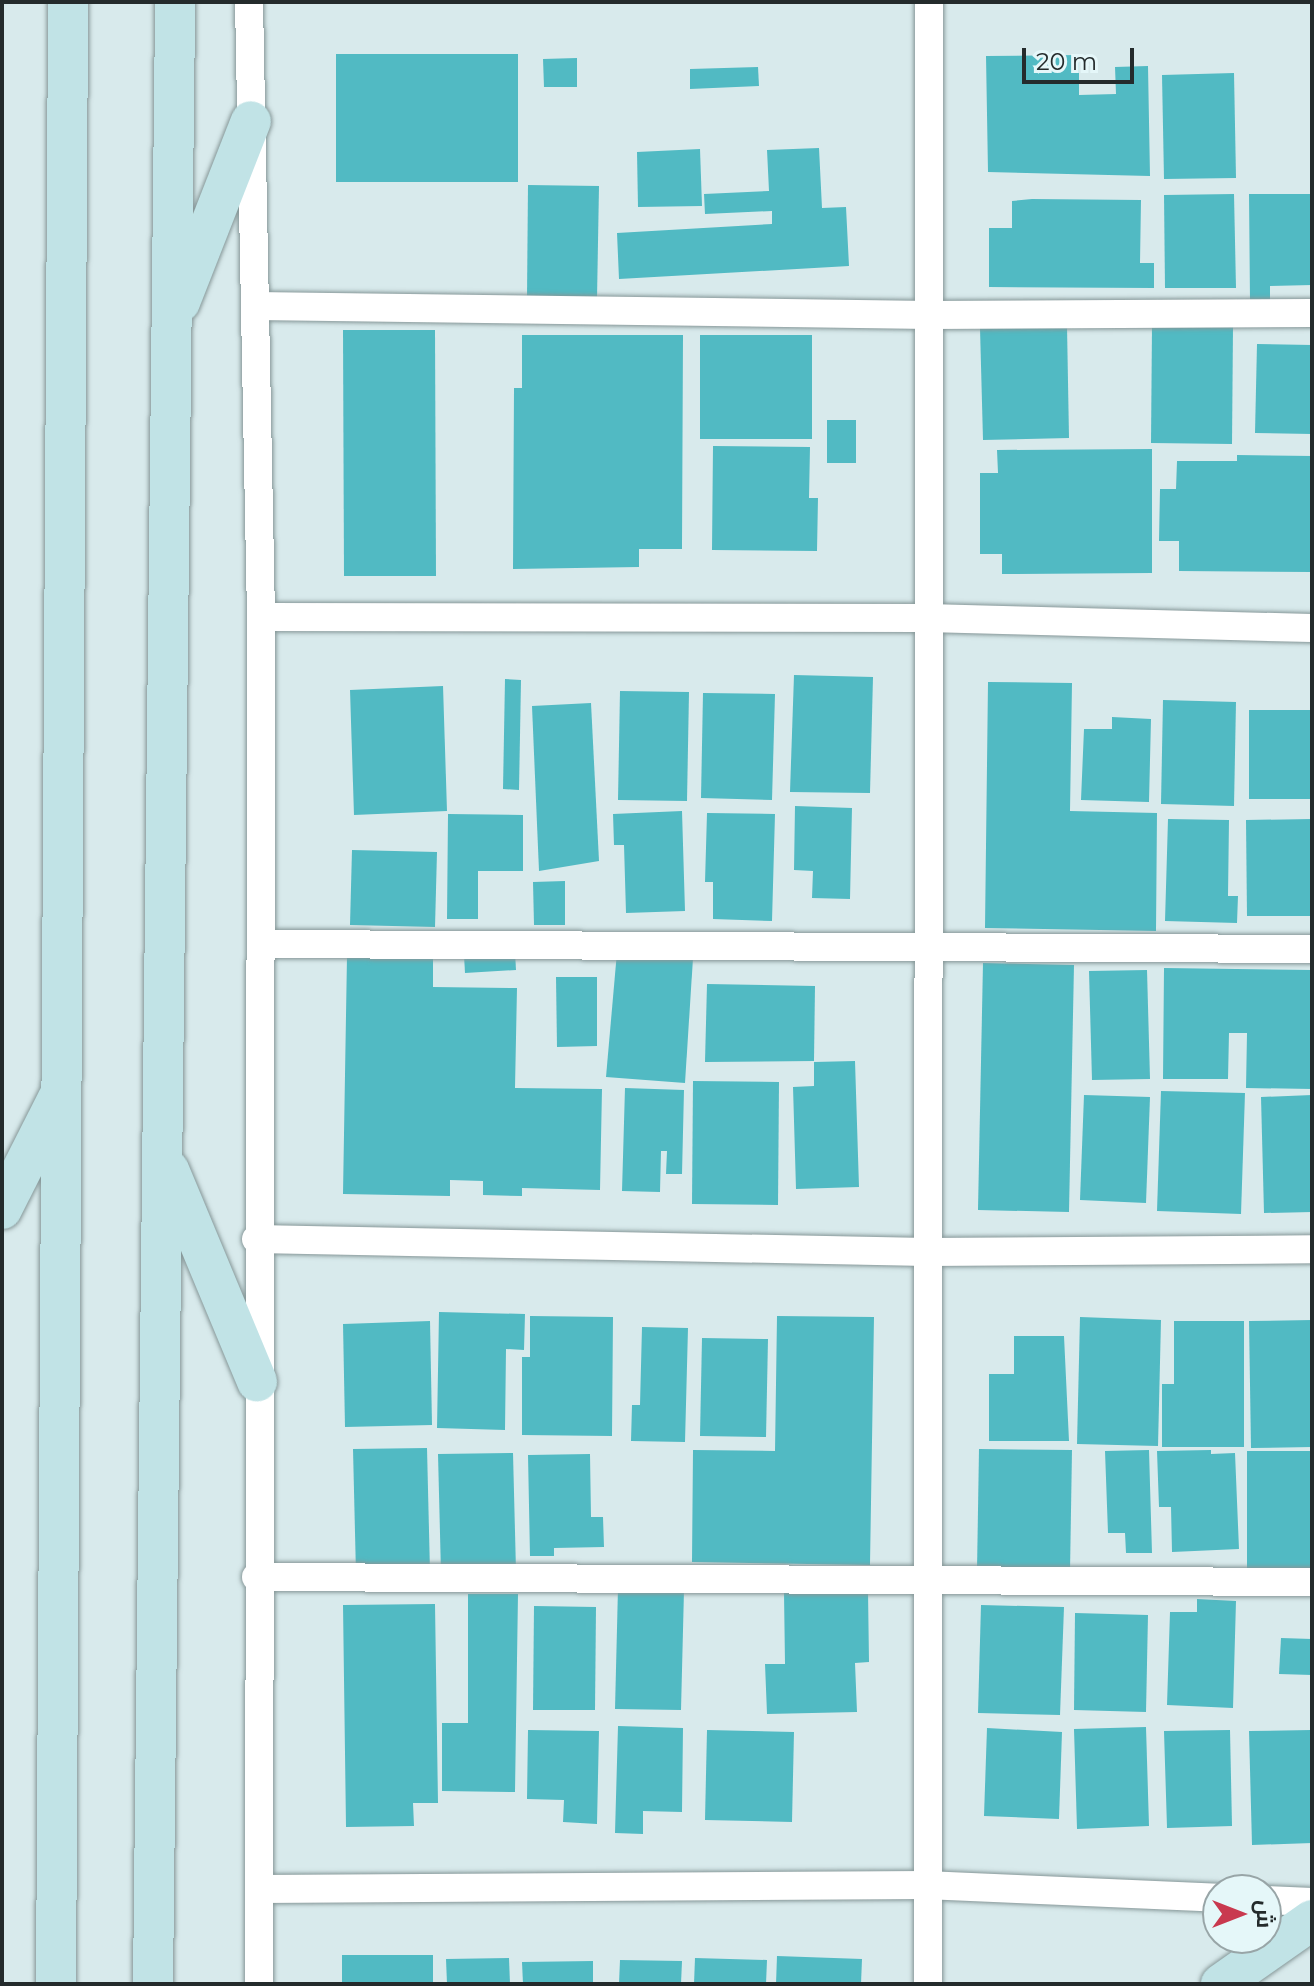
<!DOCTYPE html>
<meta charset="utf-8">
<style>
body{margin:0}
#map{position:relative;width:1314px;height:1986px;overflow:hidden;background:#d8eaec;font-family:Montserrat,Cairo,sans-serif}
div>[style]{position:absolute}
.building>*{inset:0;background:#51bac3}
.roads{filter:drop-shadow(0 0 2px #869798) drop-shadow(0 0 2px #869798)}
.street>*{height:28px;margin:-14px;padding:0 14px;transform-origin:14px;border-radius:14px;background:#fff}
.secondary>*{height:40px;margin:-20px;padding:0 20px;transform-origin:20px;border-radius:20px;background:#c1e3e6}
span{translate:-50% -50%;white-space:nowrap;text-align:center;line-height:1.15;-webkit-text-stroke:6px #e5f7f9;paint-order:stroke}
.frame{position:absolute;inset:0;border:4px solid #242b2c;pointer-events:none}
.north{position:absolute;left:1202px;top:1874px;width:80px;height:80px;box-sizing:border-box;background:#e5f7f9;border:2px solid #98a5a7;border-radius:50%;rotate:90deg;font-size:22px;font-weight:700;line-height:32px;text-align:center;color:#242b2c}
.north::after{content:'';display:block;margin:auto;width:28px;height:36px;background:#c9394f;clip-path:polygon(50% 0,100% 100%,50% 72%,0 100%)}
.scale{position:absolute;left:1022px;top:48px;width:112px;height:36px;box-sizing:border-box;border:4px solid #242b2c;border-top:0;padding-left:10px;font-size:24px;line-height:28px;white-space:nowrap;color:#242b2c;-webkit-text-stroke:6px #e5f7f9;paint-order:stroke}
</style>
<div id="map">
<div class="building">
<i style="clip-path:polygon(336px 54px,518px 54px,518px 182px,336px 182px)"></i>
<i style="clip-path:polygon(1079px 55px,1079px 95px,1116px 94px,1115px 67px,1148px 66px,1150px 176px,988px 172px,986px 56px)"></i>
<i style="clip-path:polygon(577px 58px,577px 87px,544px 87px,543px 59px)"></i>
<i style="clip-path:polygon(758px 67px,759px 86px,690px 89px,690px 69px)"></i>
<i style="clip-path:polygon(1234px 73px,1236px 178px,1164px 179px,1162px 75px)"></i>
<i style="clip-path:polygon(819px 148px,822px 208px,846px 207px,849px 266px,619px 279px,617px 233px,772px 224px,772px 211px,705px 214px,704px 194px,769px 191px,767px 150px)"></i>
<i style="clip-path:polygon(700px 149px,702px 206px,638px 207px,637px 152px)"></i>
<i style="clip-path:polygon(528px 185px,599px 186px,597px 299px,527px 298px)"></i>
<i style="clip-path:polygon(1234px 194px,1236px 288px,1165px 288px,1164px 195px)"></i>
<i style="clip-path:polygon(1249px 194px,1312px 194px,1312px 285px,1270px 286px,1270px 301px,1250px 301px)"></i>
<i style="clip-path:polygon(1032px 199px,1141px 200px,1140px 263px,1154px 263px,1154px 288px,989px 287px,989px 228px,1012px 228px,1012px 201px)"></i>
<i style="clip-path:polygon(1067px 326px,1069px 438px,983px 440px,980px 328px)"></i>
<i style="clip-path:polygon(1152px 326px,1233px 327px,1232px 444px,1151px 443px)"></i>
<i style="clip-path:polygon(343px 330px,435px 330px,436px 576px,344px 576px)"></i>
<i style="clip-path:polygon(522px 335px,683px 335px,682px 549px,639px 549px,639px 567px,513px 569px,514px 388px,522px 388px)"></i>
<i style="clip-path:polygon(700px 335px,812px 335px,812px 439px,700px 439px)"></i>
<i style="clip-path:polygon(1257px 344px,1312px 345px,1312px 434px,1255px 433px)"></i>
<i style="clip-path:polygon(827px 420px,856px 420px,856px 463px,827px 463px)"></i>
<i style="clip-path:polygon(713px 446px,810px 447px,809px 498px,818px 498px,817px 551px,712px 550px)"></i>
<i style="clip-path:polygon(1152px 449px,1152px 573px,1002px 574px,1002px 554px,980px 554px,980px 473px,998px 473px,997px 450px)"></i>
<i style="clip-path:polygon(1237px 455px,1312px 456px,1312px 572px,1179px 571px,1179px 541px,1159px 541px,1160px 489px,1176px 489px,1177px 461px,1237px 461px)"></i>
<i style="clip-path:polygon(794px 675px,873px 677px,870px 793px,790px 792px)"></i>
<i style="clip-path:polygon(505px 679px,521px 680px,519px 790px,503px 789px)"></i>
<i style="clip-path:polygon(988px 682px,1072px 683px,1070px 811px,1157px 813px,1156px 931px,985px 928px)"></i>
<i style="clip-path:polygon(443px 686px,447px 811px,354px 815px,350px 690px)"></i>
<i style="clip-path:polygon(620px 691px,689px 692px,687px 801px,618px 800px)"></i>
<i style="clip-path:polygon(703px 693px,775px 694px,772px 800px,701px 798px)"></i>
<i style="clip-path:polygon(1163px 700px,1236px 702px,1234px 806px,1161px 804px)"></i>
<i style="clip-path:polygon(591px 703px,599px 861px,539px 871px,532px 706px)"></i>
<i style="clip-path:polygon(1249px 710px,1312px 710px,1312px 799px,1249px 799px)"></i>
<i style="clip-path:polygon(1112px 717px,1151px 719px,1149px 802px,1081px 800px,1084px 729px,1112px 729px)"></i>
<i style="clip-path:polygon(795px 806px,852px 808px,850px 899px,812px 898px,813px 871px,794px 870px)"></i>
<i style="clip-path:polygon(682px 811px,685px 911px,626px 913px,624px 845px,614px 845px,613px 814px)"></i>
<i style="clip-path:polygon(707px 813px,775px 814px,772px 921px,713px 919px,713px 882px,705px 882px)"></i>
<i style="clip-path:polygon(448px 814px,523px 815px,523px 871px,478px 871px,478px 919px,447px 919px)"></i>
<i style="clip-path:polygon(1168px 819px,1229px 820px,1228px 896px,1238px 896px,1237px 923px,1165px 921px)"></i>
<i style="clip-path:polygon(1312px 819px,1312px 916px,1247px 916px,1246px 820px)"></i>
<i style="clip-path:polygon(352px 850px,437px 852px,435px 927px,350px 925px)"></i>
<i style="clip-path:polygon(565px 881px,565px 925px,534px 925px,533px 882px)"></i>
<i style="clip-path:polygon(515px 952px,516px 970px,465px 973px,464px 955px)"></i>
<i style="clip-path:polygon(617px 952px,693px 958px,685px 1083px,606px 1077px)"></i>
<i style="clip-path:polygon(347px 956px,433px 957px,433px 987px,517px 988px,515px 1088px,602px 1089px,600px 1190px,522px 1188px,522px 1196px,483px 1195px,483px 1181px,450px 1180px,450px 1196px,343px 1194px)"></i>
<i style="clip-path:polygon(983px 963px,1074px 965px,1069px 1212px,978px 1210px)"></i>
<i style="clip-path:polygon(1164px 968px,1312px 970px,1312px 1089px,1246px 1088px,1247px 1033px,1229px 1033px,1228px 1079px,1163px 1079px)"></i>
<i style="clip-path:polygon(1147px 970px,1150px 1079px,1092px 1080px,1089px 971px)"></i>
<i style="clip-path:polygon(556px 977px,597px 977px,597px 1046px,557px 1047px)"></i>
<i style="clip-path:polygon(707px 984px,815px 986px,814px 1061px,705px 1062px)"></i>
<i style="clip-path:polygon(855px 1061px,859px 1187px,796px 1189px,793px 1087px,814px 1086px,814px 1062px)"></i>
<i style="clip-path:polygon(693px 1081px,779px 1082px,778px 1205px,692px 1204px)"></i>
<i style="clip-path:polygon(625px 1088px,684px 1090px,682px 1174px,666px 1174px,667px 1151px,661px 1151px,660px 1192px,622px 1191px)"></i>
<i style="clip-path:polygon(1161px 1091px,1245px 1093px,1241px 1214px,1157px 1211px)"></i>
<i style="clip-path:polygon(1084px 1095px,1150px 1097px,1146px 1203px,1080px 1200px)"></i>
<i style="clip-path:polygon(1312px 1095px,1312px 1212px,1264px 1213px,1261px 1097px)"></i>
<i style="clip-path:polygon(439px 1312px,525px 1314px,524px 1350px,506px 1349px,505px 1430px,437px 1428px)"></i>
<i style="clip-path:polygon(530px 1316px,613px 1317px,612px 1436px,522px 1435px,522px 1357px,530px 1357px)"></i>
<i style="clip-path:polygon(777px 1316px,874px 1317px,870px 1565px,692px 1562px,693px 1450px,775px 1451px)"></i>
<i style="clip-path:polygon(1080px 1317px,1161px 1320px,1158px 1446px,1077px 1444px)"></i>
<i style="clip-path:polygon(1312px 1320px,1312px 1447px,1251px 1448px,1249px 1321px)"></i>
<i style="clip-path:polygon(430px 1321px,432px 1425px,345px 1427px,343px 1324px)"></i>
<i style="clip-path:polygon(1174px 1321px,1244px 1321px,1244px 1447px,1162px 1447px,1162px 1384px,1174px 1384px)"></i>
<i style="clip-path:polygon(642px 1327px,688px 1328px,685px 1442px,631px 1441px,632px 1405px,640px 1405px)"></i>
<i style="clip-path:polygon(1014px 1336px,1064px 1336px,1069px 1441px,989px 1441px,989px 1374px,1014px 1374px)"></i>
<i style="clip-path:polygon(702px 1338px,768px 1339px,766px 1437px,700px 1436px)"></i>
<i style="clip-path:polygon(427px 1448px,430px 1572px,356px 1574px,353px 1449px)"></i>
<i style="clip-path:polygon(979px 1449px,1072px 1450px,1070px 1572px,977px 1571px)"></i>
<i style="clip-path:polygon(1149px 1450px,1152px 1553px,1126px 1553px,1125px 1533px,1108px 1533px,1105px 1451px)"></i>
<i style="clip-path:polygon(1211px 1450px,1211px 1454px,1235px 1453px,1239px 1549px,1172px 1552px,1171px 1507px,1159px 1507px,1157px 1451px)"></i>
<i style="clip-path:polygon(1247px 1451px,1312px 1451px,1312px 1568px,1247px 1568px)"></i>
<i style="clip-path:polygon(513px 1453px,516px 1571px,441px 1573px,438px 1454px)"></i>
<i style="clip-path:polygon(590px 1454px,591px 1517px,603px 1517px,604px 1547px,554px 1548px,554px 1556px,530px 1556px,528px 1455px)"></i>
<i style="clip-path:polygon(618px 1588px,684px 1590px,681px 1710px,615px 1709px)"></i>
<i style="clip-path:polygon(868px 1591px,869px 1662px,855px 1663px,857px 1712px,767px 1714px,765px 1664px,785px 1664px,784px 1593px)"></i>
<i style="clip-path:polygon(468px 1594px,518px 1594px,515px 1792px,442px 1791px,442px 1723px,468px 1723px)"></i>
<i style="clip-path:polygon(1197px 1599px,1236px 1601px,1233px 1708px,1167px 1705px,1170px 1612px,1197px 1612px)"></i>
<i style="clip-path:polygon(435px 1604px,438px 1803px,413px 1803px,414px 1826px,346px 1827px,343px 1605px)"></i>
<i style="clip-path:polygon(981px 1605px,1064px 1607px,1060px 1715px,978px 1713px)"></i>
<i style="clip-path:polygon(534px 1606px,596px 1607px,595px 1710px,533px 1710px)"></i>
<i style="clip-path:polygon(1075px 1613px,1148px 1615px,1146px 1712px,1074px 1710px)"></i>
<i style="clip-path:polygon(1281px 1638px,1312px 1639px,1312px 1675px,1279px 1674px)"></i>
<i style="clip-path:polygon(618px 1726px,683px 1728px,682px 1812px,643px 1811px,643px 1834px,615px 1833px)"></i>
<i style="clip-path:polygon(1146px 1727px,1149px 1826px,1077px 1829px,1074px 1729px)"></i>
<i style="clip-path:polygon(987px 1728px,1062px 1732px,1059px 1819px,984px 1816px)"></i>
<i style="clip-path:polygon(528px 1730px,599px 1731px,597px 1824px,563px 1822px,564px 1800px,527px 1799px)"></i>
<i style="clip-path:polygon(707px 1730px,794px 1732px,792px 1822px,705px 1820px)"></i>
<i style="clip-path:polygon(1230px 1730px,1232px 1826px,1167px 1828px,1164px 1731px)"></i>
<i style="clip-path:polygon(1311px 1730px,1312px 1843px,1252px 1845px,1249px 1731px)"></i>
<i style="clip-path:polygon(342px 1955px,433px 1955px,433px 1984px,342px 1984px)"></i>
<i style="clip-path:polygon(777px 1956px,862px 1959px,861px 1984px,776px 1984px)"></i>
<i style="clip-path:polygon(509px 1958px,510px 1984px,447px 1984px,446px 1959px)"></i>
<i style="clip-path:polygon(695px 1958px,767px 1960px,766px 1984px,694px 1984px)"></i>
<i style="clip-path:polygon(620px 1960px,682px 1961px,681px 1984px,619px 1984px)"></i>
<i style="clip-path:polygon(593px 1961px,593px 1984px,523px 1984px,522px 1962px)"></i>
</div>
<div class="roads">
<div class="street">
<i style="left:249px;top:2px;width:615px;rotate:88.88deg"></i>
<i style="left:261px;top:617px;width:1367px;rotate:90.08deg"></i>
<i style="left:255px;top:306px;width:675px;rotate:0.76deg"></i>
<i style="left:930px;top:315px;width:382px;rotate:-0.3deg"></i>
<i style="left:261px;top:617px;width:666px;rotate:0.09deg"></i>
<i style="left:927px;top:618px;width:385px;rotate:1.5deg"></i>
<i style="left:261px;top:944px;width:1051px;rotate:0.27deg"></i>
<i style="left:256px;top:1239px;width:671px;rotate:1.11deg"></i>
<i style="left:927px;top:1252px;width:385px;rotate:-0.4deg"></i>
<i style="left:256px;top:1577px;width:1056px;rotate:0.27deg"></i>
<i style="left:259px;top:1889px;width:666px;rotate:-0.34deg"></i>
<i style="left:925px;top:1885px;width:293px;rotate:2.5deg"></i>
<i style="left:1266px;top:1900px;width:46px;rotate:2.5deg"></i>
<i style="left:928px;top:1984px;width:1982px;rotate:-89.97deg"></i>
</div>
<div class="secondary">
<i style="left:180px;top:302px;width:194px;rotate:-68.6deg"></i>
<i style="left:169px;top:1170px;width:229px;rotate:67.4deg"></i>
<i style="left:2px;top:1209px;width:124px;rotate:-63.2deg"></i>
<i style="left:56px;top:1984px;width:1982px;rotate:-89.65deg"></i>
<i style="left:153px;top:1984px;width:1982px;rotate:-89.36deg"></i>
<i style="left:1221px;top:1984px;width:111px;rotate:-35.1deg"></i>
</div>
</div>
<div class="frame"></div>
<div class="north">ش</div>
<div class="scale">20 m</div>
</div>
